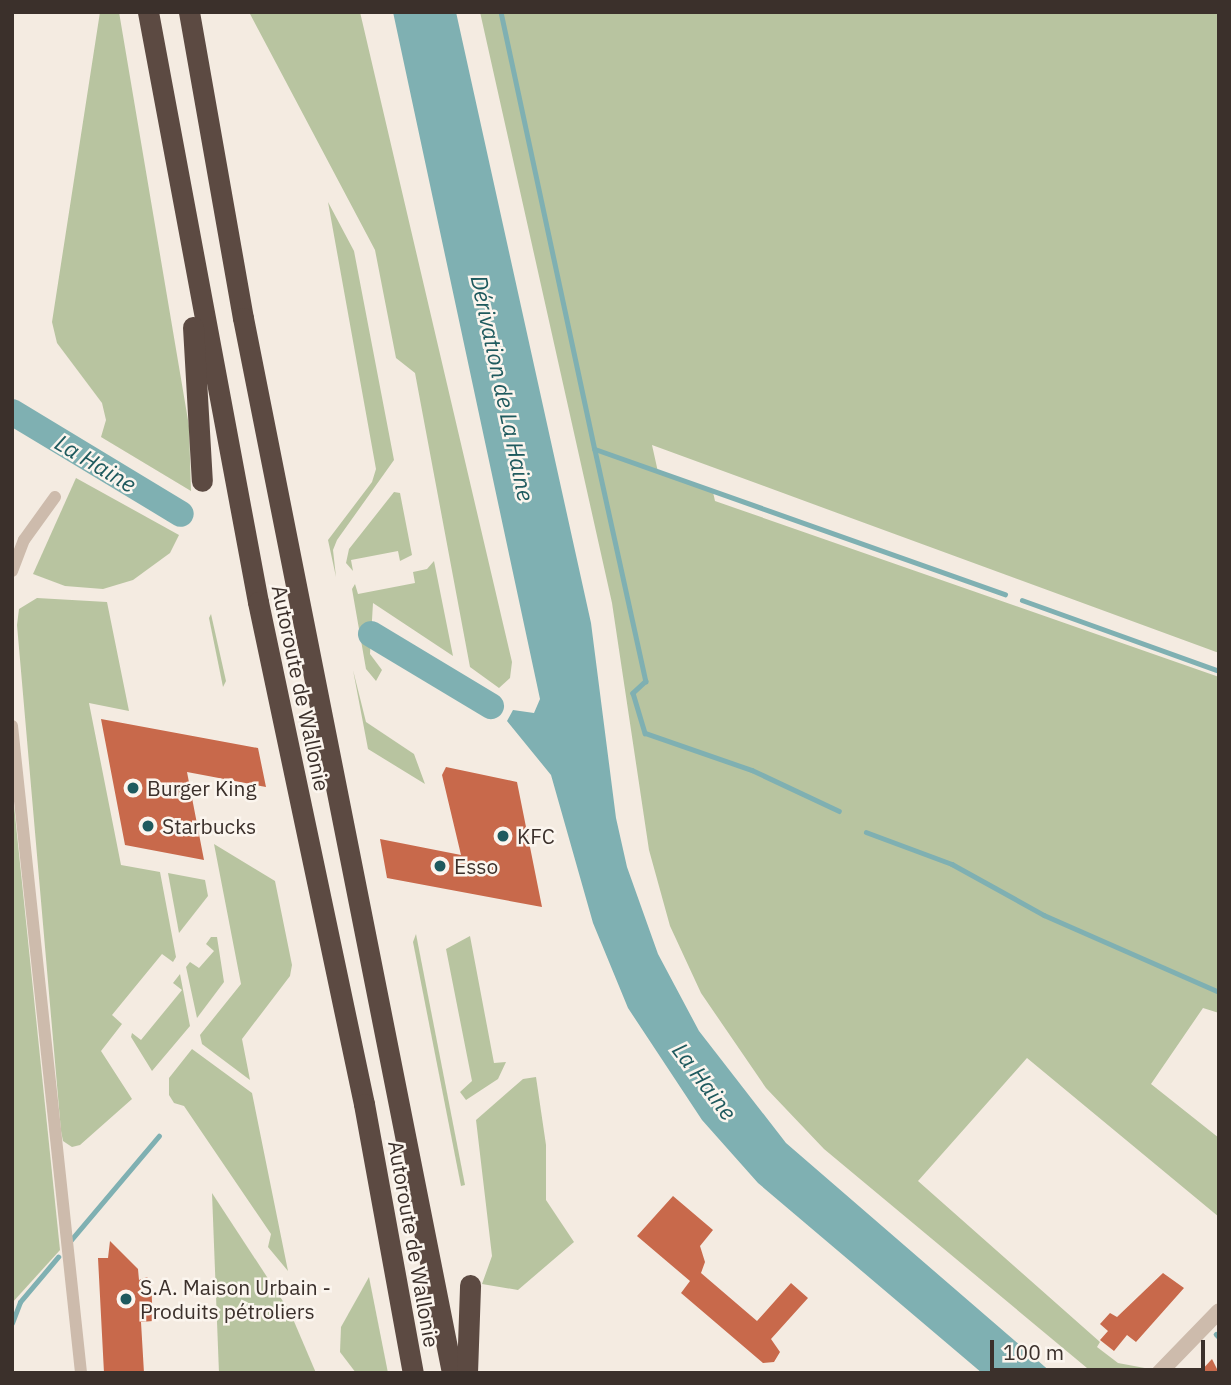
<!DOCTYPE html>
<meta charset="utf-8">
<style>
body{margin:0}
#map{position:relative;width:1231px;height:1385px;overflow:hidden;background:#f4ebe1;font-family:"IBM Plex Sans",sans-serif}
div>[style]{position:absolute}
.green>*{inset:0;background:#b8c4a0}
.water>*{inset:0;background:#7fb0b2}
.stream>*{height:4.5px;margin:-2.25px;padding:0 2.25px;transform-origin:2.25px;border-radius:2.25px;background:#7fb0b2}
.river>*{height:26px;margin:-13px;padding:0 13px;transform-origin:13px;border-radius:13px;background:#7fb0b2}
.building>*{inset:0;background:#c8694b}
.minor>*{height:12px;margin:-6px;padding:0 6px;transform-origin:6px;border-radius:6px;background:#cdbbac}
.tertiary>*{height:16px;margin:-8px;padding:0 8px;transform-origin:8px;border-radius:8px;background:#cdbbac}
.motorway>*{height:21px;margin:-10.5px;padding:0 10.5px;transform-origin:10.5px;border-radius:10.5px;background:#5c4a42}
.dots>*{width:19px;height:19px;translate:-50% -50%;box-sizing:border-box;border:4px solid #fbf5ee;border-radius:50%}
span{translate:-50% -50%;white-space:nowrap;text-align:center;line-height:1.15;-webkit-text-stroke:5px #fbf5ee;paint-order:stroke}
.street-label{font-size:21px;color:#3b302b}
.poi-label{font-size:21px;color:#3b302b}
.left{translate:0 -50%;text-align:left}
.water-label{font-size:23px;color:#1f5a5e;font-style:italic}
.frame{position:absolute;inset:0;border:14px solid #3b302b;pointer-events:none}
.scale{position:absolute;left:990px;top:1340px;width:215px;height:32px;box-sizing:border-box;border:4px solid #3b302b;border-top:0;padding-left:9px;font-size:21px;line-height:24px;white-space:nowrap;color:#3b302b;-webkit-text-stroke:5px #fbf5ee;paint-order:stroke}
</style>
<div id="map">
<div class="green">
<i style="clip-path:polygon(100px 12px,119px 12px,189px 426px,191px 491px,101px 437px,106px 420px,102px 403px,57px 343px,52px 322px)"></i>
<i style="clip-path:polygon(249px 12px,360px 12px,512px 662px,510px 678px,499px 688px,470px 667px,415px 373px,396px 358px,375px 250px)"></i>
<i style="clip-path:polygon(480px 12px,1219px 12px,1219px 653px,652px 445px,658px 472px,713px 492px,715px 501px,1219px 677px,1219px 1013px,1203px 1008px,1151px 1084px,1219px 1138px,1219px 1217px,1027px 1058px,918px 1181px,1100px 1342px,1097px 1347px,1118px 1363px,1150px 1369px,1146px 1373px,1093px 1373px,824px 1149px,766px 1088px,701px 993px,670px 926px,649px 850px,612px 603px)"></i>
<i style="clip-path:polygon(328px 202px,354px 251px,394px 460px,337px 540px,333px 550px,336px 577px,328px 540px,372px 482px,376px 469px)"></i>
<i style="clip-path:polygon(76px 478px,179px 535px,170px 553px,133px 580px,103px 589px,65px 586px,33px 574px)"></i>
<i style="clip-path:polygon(394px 492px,400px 493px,412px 555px,400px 561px,398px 551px,351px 560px,353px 571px,346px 563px,349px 549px)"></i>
<i style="clip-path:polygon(434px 561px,453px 656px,373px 603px,370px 654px,382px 670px,376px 681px,366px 669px,352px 589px,355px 584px,358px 594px,415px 583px,413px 572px,427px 569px)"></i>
<i style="clip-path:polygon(37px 598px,107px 602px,129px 711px,89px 703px,121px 865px,160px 872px,176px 957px,173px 962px,162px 954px,112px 1015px,122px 1024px,101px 1051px,132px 1099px,80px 1145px,72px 1147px,63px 1141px,61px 1131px,17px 625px,19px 609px)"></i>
<i style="clip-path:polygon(211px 614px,226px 681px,223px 687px,209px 618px)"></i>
<i style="clip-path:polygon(353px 670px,366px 722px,414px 754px,425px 784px,368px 749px)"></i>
<i style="clip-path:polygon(12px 786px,60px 1250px,12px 1303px)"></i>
<i style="clip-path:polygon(214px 844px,275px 881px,292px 965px,290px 976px,242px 1039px,250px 1080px,202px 1044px,200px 1035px,241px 984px)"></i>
<i style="clip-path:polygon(168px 873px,205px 880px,208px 896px,179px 933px)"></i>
<i style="clip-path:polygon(416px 934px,465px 1185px,461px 1186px,413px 942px)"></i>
<i style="clip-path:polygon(470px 936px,494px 1063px,506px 1062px,498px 1079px,466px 1100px,460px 1092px,472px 1081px,446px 949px)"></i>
<i style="clip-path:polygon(211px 937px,217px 937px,224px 982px,197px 1018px,186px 967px,190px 962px,199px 968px,214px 951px,206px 944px)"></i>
<i style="clip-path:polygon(180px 974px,190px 1026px,152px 1071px,131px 1037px,132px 1033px,141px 1040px,182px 990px,173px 983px)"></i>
<i style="clip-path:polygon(192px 1049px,252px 1093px,288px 1271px,268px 1247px,271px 1234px,184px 1106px,174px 1103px,169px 1095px,169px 1078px)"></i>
<i style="clip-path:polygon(536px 1077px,546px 1145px,546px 1200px,574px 1242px,518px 1290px,482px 1284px,492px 1256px,476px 1120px,523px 1079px)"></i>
<i style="clip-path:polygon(212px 1193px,290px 1312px,316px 1373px,219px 1373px)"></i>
<i style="clip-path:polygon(369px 1277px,388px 1373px,356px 1373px,340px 1352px,341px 1327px)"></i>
</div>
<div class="water">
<i style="clip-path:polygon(393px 12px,456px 12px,591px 623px,616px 818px,627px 867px,658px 954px,699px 1031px,786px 1143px,1052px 1373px,982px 1373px,758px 1183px,702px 1120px,628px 1008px,593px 923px,551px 775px,507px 721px,513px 710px,534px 713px,540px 699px)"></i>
</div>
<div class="stream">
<i style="left:501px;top:12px;width:447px;rotate:77.9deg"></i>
<i style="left:595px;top:449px;width:435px;rotate:19.5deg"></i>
<i style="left:595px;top:450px;width:237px;rotate:77.6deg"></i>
<i style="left:646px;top:681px;width:18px;rotate:137deg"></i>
<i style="left:633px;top:693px;width:42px;rotate:73.3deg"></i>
<i style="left:645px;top:733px;width:113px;rotate:19.1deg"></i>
<i style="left:752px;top:770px;width:96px;rotate:25.2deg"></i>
<i style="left:1022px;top:600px;width:209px;rotate:19.8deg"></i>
<i style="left:866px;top:832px;width:92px;rotate:20.4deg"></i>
<i style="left:952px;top:864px;width:105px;rotate:29deg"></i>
<i style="left:1044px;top:915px;width:191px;rotate:23.7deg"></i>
<i style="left:71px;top:1240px;width:136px;rotate:-49.8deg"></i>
<i style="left:12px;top:1323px;width:22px;rotate:-69deg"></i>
<i style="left:20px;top:1302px;width:59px;rotate:-49.8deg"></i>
<i style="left:1216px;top:1334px;width:4px;rotate:45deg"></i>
</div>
<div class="river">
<i style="left:12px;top:412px;width:197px;rotate:31.1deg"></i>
<i style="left:371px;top:634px;width:140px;rotate:31deg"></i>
</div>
<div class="building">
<i style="clip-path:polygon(101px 719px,258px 748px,266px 787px,187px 772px,204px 860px,125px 845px)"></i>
<i style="clip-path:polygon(446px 767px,517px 782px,542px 907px,387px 878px,380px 839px,461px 855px,442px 775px)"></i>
<i style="clip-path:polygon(673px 1196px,713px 1230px,700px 1246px,705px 1262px,701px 1273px,757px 1321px,791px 1283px,808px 1298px,771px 1339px,780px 1352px,774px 1362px,763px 1363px,681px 1293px,690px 1281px,637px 1236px)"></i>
<i style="clip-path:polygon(110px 1241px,138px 1269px,139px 1280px,147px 1277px,151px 1282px,153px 1321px,141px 1322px,144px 1373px,104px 1373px,98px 1258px,108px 1258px)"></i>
<i style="clip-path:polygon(1163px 1273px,1184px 1288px,1136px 1342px,1127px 1335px,1114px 1351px,1100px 1340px,1108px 1331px,1100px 1324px,1110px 1313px,1117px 1317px)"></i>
<i style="clip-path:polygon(1212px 1359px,1219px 1373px,1199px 1373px)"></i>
</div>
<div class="minor">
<i style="left:12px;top:571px;width:33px;rotate:-69deg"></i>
<i style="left:24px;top:540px;width:53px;rotate:-54.2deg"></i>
<i style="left:12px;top:726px;width:651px;rotate:83.91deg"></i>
</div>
<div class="tertiary">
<i style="left:1159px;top:1373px;width:86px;rotate:-45.9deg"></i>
</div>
<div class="motorway">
<i style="left:148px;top:12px;width:600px;rotate:79.44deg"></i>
<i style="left:258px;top:602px;width:513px;rotate:78.08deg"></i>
<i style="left:364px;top:1104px;width:273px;rotate:79.7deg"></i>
<i style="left:189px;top:12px;width:311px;rotate:80deg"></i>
<i style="left:243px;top:318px;width:1076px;rotate:78.79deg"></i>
<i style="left:193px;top:327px;width:154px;rotate:86.7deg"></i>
<i style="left:467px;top:1373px;width:88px;rotate:-88deg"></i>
</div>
<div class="dots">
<i style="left:133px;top:788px;background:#1f5a5e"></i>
<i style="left:148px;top:826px;background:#1f5a5e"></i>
<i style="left:503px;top:836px;background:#1f5a5e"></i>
<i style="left:440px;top:866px;background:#1f5a5e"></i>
<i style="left:126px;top:1299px;background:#1f5a5e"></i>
</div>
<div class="street-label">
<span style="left:301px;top:688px;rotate:78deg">Autoroute de Wallonie</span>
<span style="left:414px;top:1244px;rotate:80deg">Autoroute de Wallonie</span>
</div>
<div class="poi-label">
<span class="left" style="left:147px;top:788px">Burger King</span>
<span class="left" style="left:162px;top:826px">Starbucks</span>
<span class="left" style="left:517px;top:836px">KFC</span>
<span class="left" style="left:454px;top:866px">Esso</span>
<span class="left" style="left:140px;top:1299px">S.A. Maison Urbain -<br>Produits pétroliers</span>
</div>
<div class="water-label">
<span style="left:503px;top:388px;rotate:78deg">Dérivation de La Haine</span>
<span style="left:96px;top:463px;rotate:31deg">La Haine</span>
<span style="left:705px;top:1081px;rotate:53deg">La Haine</span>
</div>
<div class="frame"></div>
<div class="scale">100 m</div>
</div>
